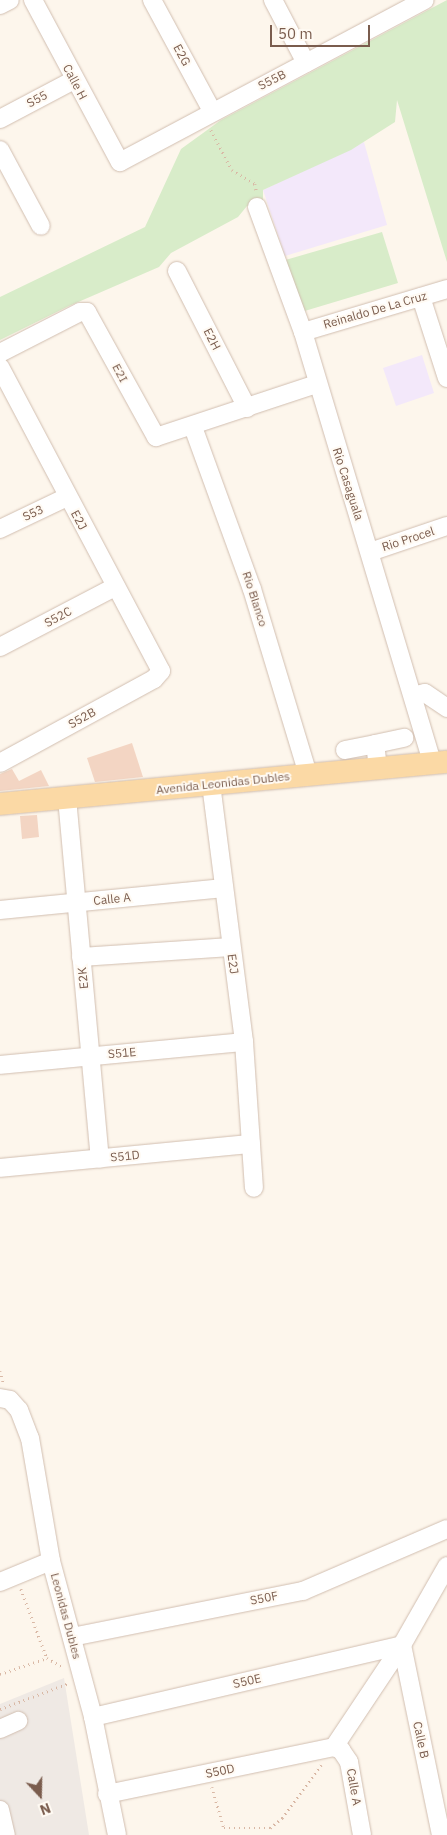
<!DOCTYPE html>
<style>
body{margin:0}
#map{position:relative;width:447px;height:1835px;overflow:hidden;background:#fdf6ec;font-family:"IBM Plex Sans",sans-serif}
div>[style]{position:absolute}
.industrial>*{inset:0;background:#efe9e4}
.education>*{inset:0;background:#f3e8fa}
.green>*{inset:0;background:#d8ecc9}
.building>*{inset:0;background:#f3d5c3}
.path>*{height:2.5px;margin-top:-1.25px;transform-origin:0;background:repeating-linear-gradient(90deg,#d9b8a5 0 1px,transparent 0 5px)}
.roads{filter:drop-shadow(0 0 1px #d1beb0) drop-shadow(0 0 1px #d1beb0)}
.minor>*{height:18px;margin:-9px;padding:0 9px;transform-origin:9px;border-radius:9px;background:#fff}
.major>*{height:22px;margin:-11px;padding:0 11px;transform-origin:11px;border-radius:11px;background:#fbd9a5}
span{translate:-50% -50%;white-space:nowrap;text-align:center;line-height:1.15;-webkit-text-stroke:4px #fffaf3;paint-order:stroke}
.street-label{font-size:12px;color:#7a5c4d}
.north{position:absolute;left:15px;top:1770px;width:50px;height:50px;-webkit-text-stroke:4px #fffaf3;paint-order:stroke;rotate:159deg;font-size:14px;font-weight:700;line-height:20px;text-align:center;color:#7a5c4d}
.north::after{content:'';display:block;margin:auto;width:18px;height:22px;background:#7a5c4d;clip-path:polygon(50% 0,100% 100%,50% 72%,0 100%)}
.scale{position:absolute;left:270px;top:25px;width:100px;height:22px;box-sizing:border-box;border:2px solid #7a5c4d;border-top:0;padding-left:6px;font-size:15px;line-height:18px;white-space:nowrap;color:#7a5c4d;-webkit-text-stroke:4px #fffaf3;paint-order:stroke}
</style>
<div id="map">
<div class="industrial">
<i style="clip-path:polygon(64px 1678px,89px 1835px,0 1835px,0 1704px)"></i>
</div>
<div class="education">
<i style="clip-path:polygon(364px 142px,387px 225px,285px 256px,263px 190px)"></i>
<i style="clip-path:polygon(422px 355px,434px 393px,396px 406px,383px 368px)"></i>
</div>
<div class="green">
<i style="clip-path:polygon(447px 0,447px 262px,397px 100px,395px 122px,351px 150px,263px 190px,263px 202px,247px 206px,238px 217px,171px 253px,159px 267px,69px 306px,0 340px,0 297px,145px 227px,181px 149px,221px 120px)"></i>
<i style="clip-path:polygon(382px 232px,398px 283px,298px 313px,282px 261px)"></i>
</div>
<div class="building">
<i style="clip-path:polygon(132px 743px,143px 777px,95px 782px,87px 758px)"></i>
<i style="clip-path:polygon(12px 769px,19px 781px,41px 770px,49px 786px,0 791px,0 774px)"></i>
<i style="clip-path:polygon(37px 815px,39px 837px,22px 839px,20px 816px)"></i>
</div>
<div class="path">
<i style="left:211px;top:130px;width:45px;rotate:62.3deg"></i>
<i style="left:232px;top:170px;width:27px;rotate:31deg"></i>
<i style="left:255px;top:184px;width:9px;rotate:77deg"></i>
<i style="left:0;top:1371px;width:14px;rotate:73deg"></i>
<i style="left:21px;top:1589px;width:74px;rotate:69.4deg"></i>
<i style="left:0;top:1674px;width:50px;rotate:-18.8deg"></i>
<i style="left:47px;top:1658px;width:18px;rotate:29deg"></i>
<i style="left:0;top:1709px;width:74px;rotate:-20.6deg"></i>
<i style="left:212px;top:1787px;width:43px;rotate:73.7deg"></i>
<i style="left:224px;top:1828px;width:46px"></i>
<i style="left:270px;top:1828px;width:16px;rotate:-40deg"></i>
<i style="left:282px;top:1818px;width:66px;rotate:-53.7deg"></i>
</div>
<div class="roads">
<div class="minor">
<i style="left:33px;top:0;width:184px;rotate:61.8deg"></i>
<i style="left:120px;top:162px;width:345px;rotate:-28deg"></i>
<i style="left:152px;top:0;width:126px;rotate:61.6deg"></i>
<i style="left:273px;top:0;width:71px;rotate:62.4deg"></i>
<i style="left:0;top:5px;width:11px;rotate:-27deg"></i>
<i style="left:0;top:119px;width:84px;rotate:-27.8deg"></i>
<i style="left:0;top:150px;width:86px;rotate:61.7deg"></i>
<i style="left:257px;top:207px;width:133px;rotate:69.8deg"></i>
<i style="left:303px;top:332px;width:450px;rotate:73.3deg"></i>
<i style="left:177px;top:271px;width:154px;rotate:62.9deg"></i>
<i style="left:421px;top:297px;width:85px;rotate:72.2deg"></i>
<i style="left:303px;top:332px;width:150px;rotate:-16.6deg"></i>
<i style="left:0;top:353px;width:90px;rotate:-27.1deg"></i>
<i style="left:80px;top:312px;width:7px"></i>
<i style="left:87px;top:312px;width:143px;rotate:61.1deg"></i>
<i style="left:156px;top:437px;width:169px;rotate:-18.3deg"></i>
<i style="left:0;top:367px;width:344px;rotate:62.1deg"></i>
<i style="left:161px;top:671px;width:11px;rotate:131deg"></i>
<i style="left:154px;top:679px;width:175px;rotate:151.4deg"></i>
<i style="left:193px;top:427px;width:172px;rotate:70deg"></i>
<i style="left:252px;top:589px;width:193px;rotate:73.2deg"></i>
<i style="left:0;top:529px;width:74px;rotate:-25.5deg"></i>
<i style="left:370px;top:552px;width:81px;rotate:-18.7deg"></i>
<i style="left:0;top:647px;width:130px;rotate:-27.6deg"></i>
<i style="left:413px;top:696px;width:12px;rotate:-14deg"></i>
<i style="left:425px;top:693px;width:27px;rotate:34deg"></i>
<i style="left:345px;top:750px;width:31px;rotate:-11deg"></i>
<i style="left:378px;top:768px;width:24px;rotate:-97deg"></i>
<i style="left:375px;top:744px;width:30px;rotate:-12deg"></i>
<i style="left:211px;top:784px;width:260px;rotate:82.7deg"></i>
<i style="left:244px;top:1042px;width:146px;rotate:86.1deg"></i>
<i style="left:67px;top:798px;width:362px;rotate:84.8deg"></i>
<i style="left:0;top:910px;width:225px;rotate:-5.6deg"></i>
<i style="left:81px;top:957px;width:150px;rotate:-3.8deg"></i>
<i style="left:0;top:1065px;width:245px;rotate:-5.4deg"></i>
<i style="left:0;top:1168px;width:252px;rotate:-5.5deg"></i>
<i style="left:0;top:1398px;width:10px;rotate:11deg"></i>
<i style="left:10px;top:1400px;width:13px;rotate:48deg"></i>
<i style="left:19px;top:1410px;width:30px;rotate:69deg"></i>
<i style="left:30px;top:1438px;width:125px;rotate:80.3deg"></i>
<i style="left:51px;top:1561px;width:162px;rotate:74.9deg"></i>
<i style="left:93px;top:1717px;width:120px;rotate:78.5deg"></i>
<i style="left:0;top:1582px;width:55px;rotate:-22.4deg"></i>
<i style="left:72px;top:1637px;width:236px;rotate:-11.3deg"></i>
<i style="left:303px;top:1591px;width:157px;rotate:-23.3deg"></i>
<i style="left:402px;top:1645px;width:194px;rotate:78.4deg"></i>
<i style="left:93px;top:1717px;width:317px;rotate:-13.1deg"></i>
<i style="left:0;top:1729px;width:20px;rotate:-24deg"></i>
<i style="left:334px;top:1747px;width:123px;rotate:-56.3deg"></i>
<i style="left:402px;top:1645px;width:91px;rotate:-60.3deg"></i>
<i style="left:334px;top:1747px;width:8px;rotate:23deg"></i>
<i style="left:341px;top:1750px;width:14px;rotate:56deg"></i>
<i style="left:349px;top:1762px;width:74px;rotate:79.9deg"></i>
<i style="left:107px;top:1794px;width:232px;rotate:-11.7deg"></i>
<i style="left:0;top:1810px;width:26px;rotate:77deg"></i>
</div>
<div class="major">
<i style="left:0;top:804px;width:449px;rotate:-5.4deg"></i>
</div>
</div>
<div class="street-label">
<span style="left:182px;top:55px;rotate:62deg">E2G</span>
<span style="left:272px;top:80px;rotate:-27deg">S55B</span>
<span style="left:75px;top:82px;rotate:62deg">Calle H</span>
<span style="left:37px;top:99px;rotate:-28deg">S55</span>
<span style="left:375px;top:310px;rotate:-16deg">Reinaldo De La Cruz</span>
<span style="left:212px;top:339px;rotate:63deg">E2H</span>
<span style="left:120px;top:373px;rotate:62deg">E2I</span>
<span style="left:348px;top:484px;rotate:72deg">Rio Casaguala</span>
<span style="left:33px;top:513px;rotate:-26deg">S53</span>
<span style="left:79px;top:520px;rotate:62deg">E2J</span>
<span style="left:408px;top:539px;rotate:-18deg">Rio Procel</span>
<span style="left:255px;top:599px;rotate:72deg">Rio Blanco</span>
<span style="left:58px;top:617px;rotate:-28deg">S52C</span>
<span style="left:82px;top:718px;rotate:-29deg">S52B</span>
<span style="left:223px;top:783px;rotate:-6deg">Avenida Leonidas Dubles</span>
<span style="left:112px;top:899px;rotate:-6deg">Calle A</span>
<span style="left:233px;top:964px;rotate:82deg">E2J</span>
<span style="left:83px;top:978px;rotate:-96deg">E2K</span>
<span style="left:122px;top:1053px;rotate:-5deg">S51E</span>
<span style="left:125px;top:1156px;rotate:-6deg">S51D</span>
<span style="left:264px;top:1598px;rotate:-11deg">S50F</span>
<span style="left:66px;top:1616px;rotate:75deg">Leonidas Dubles</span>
<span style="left:247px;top:1681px;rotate:-13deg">S50E</span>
<span style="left:421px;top:1740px;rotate:78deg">Calle B</span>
<span style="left:220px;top:1771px;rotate:-12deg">S50D</span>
<span style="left:354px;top:1787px;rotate:80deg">Calle A</span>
</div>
<div class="north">N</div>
<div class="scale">50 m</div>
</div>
